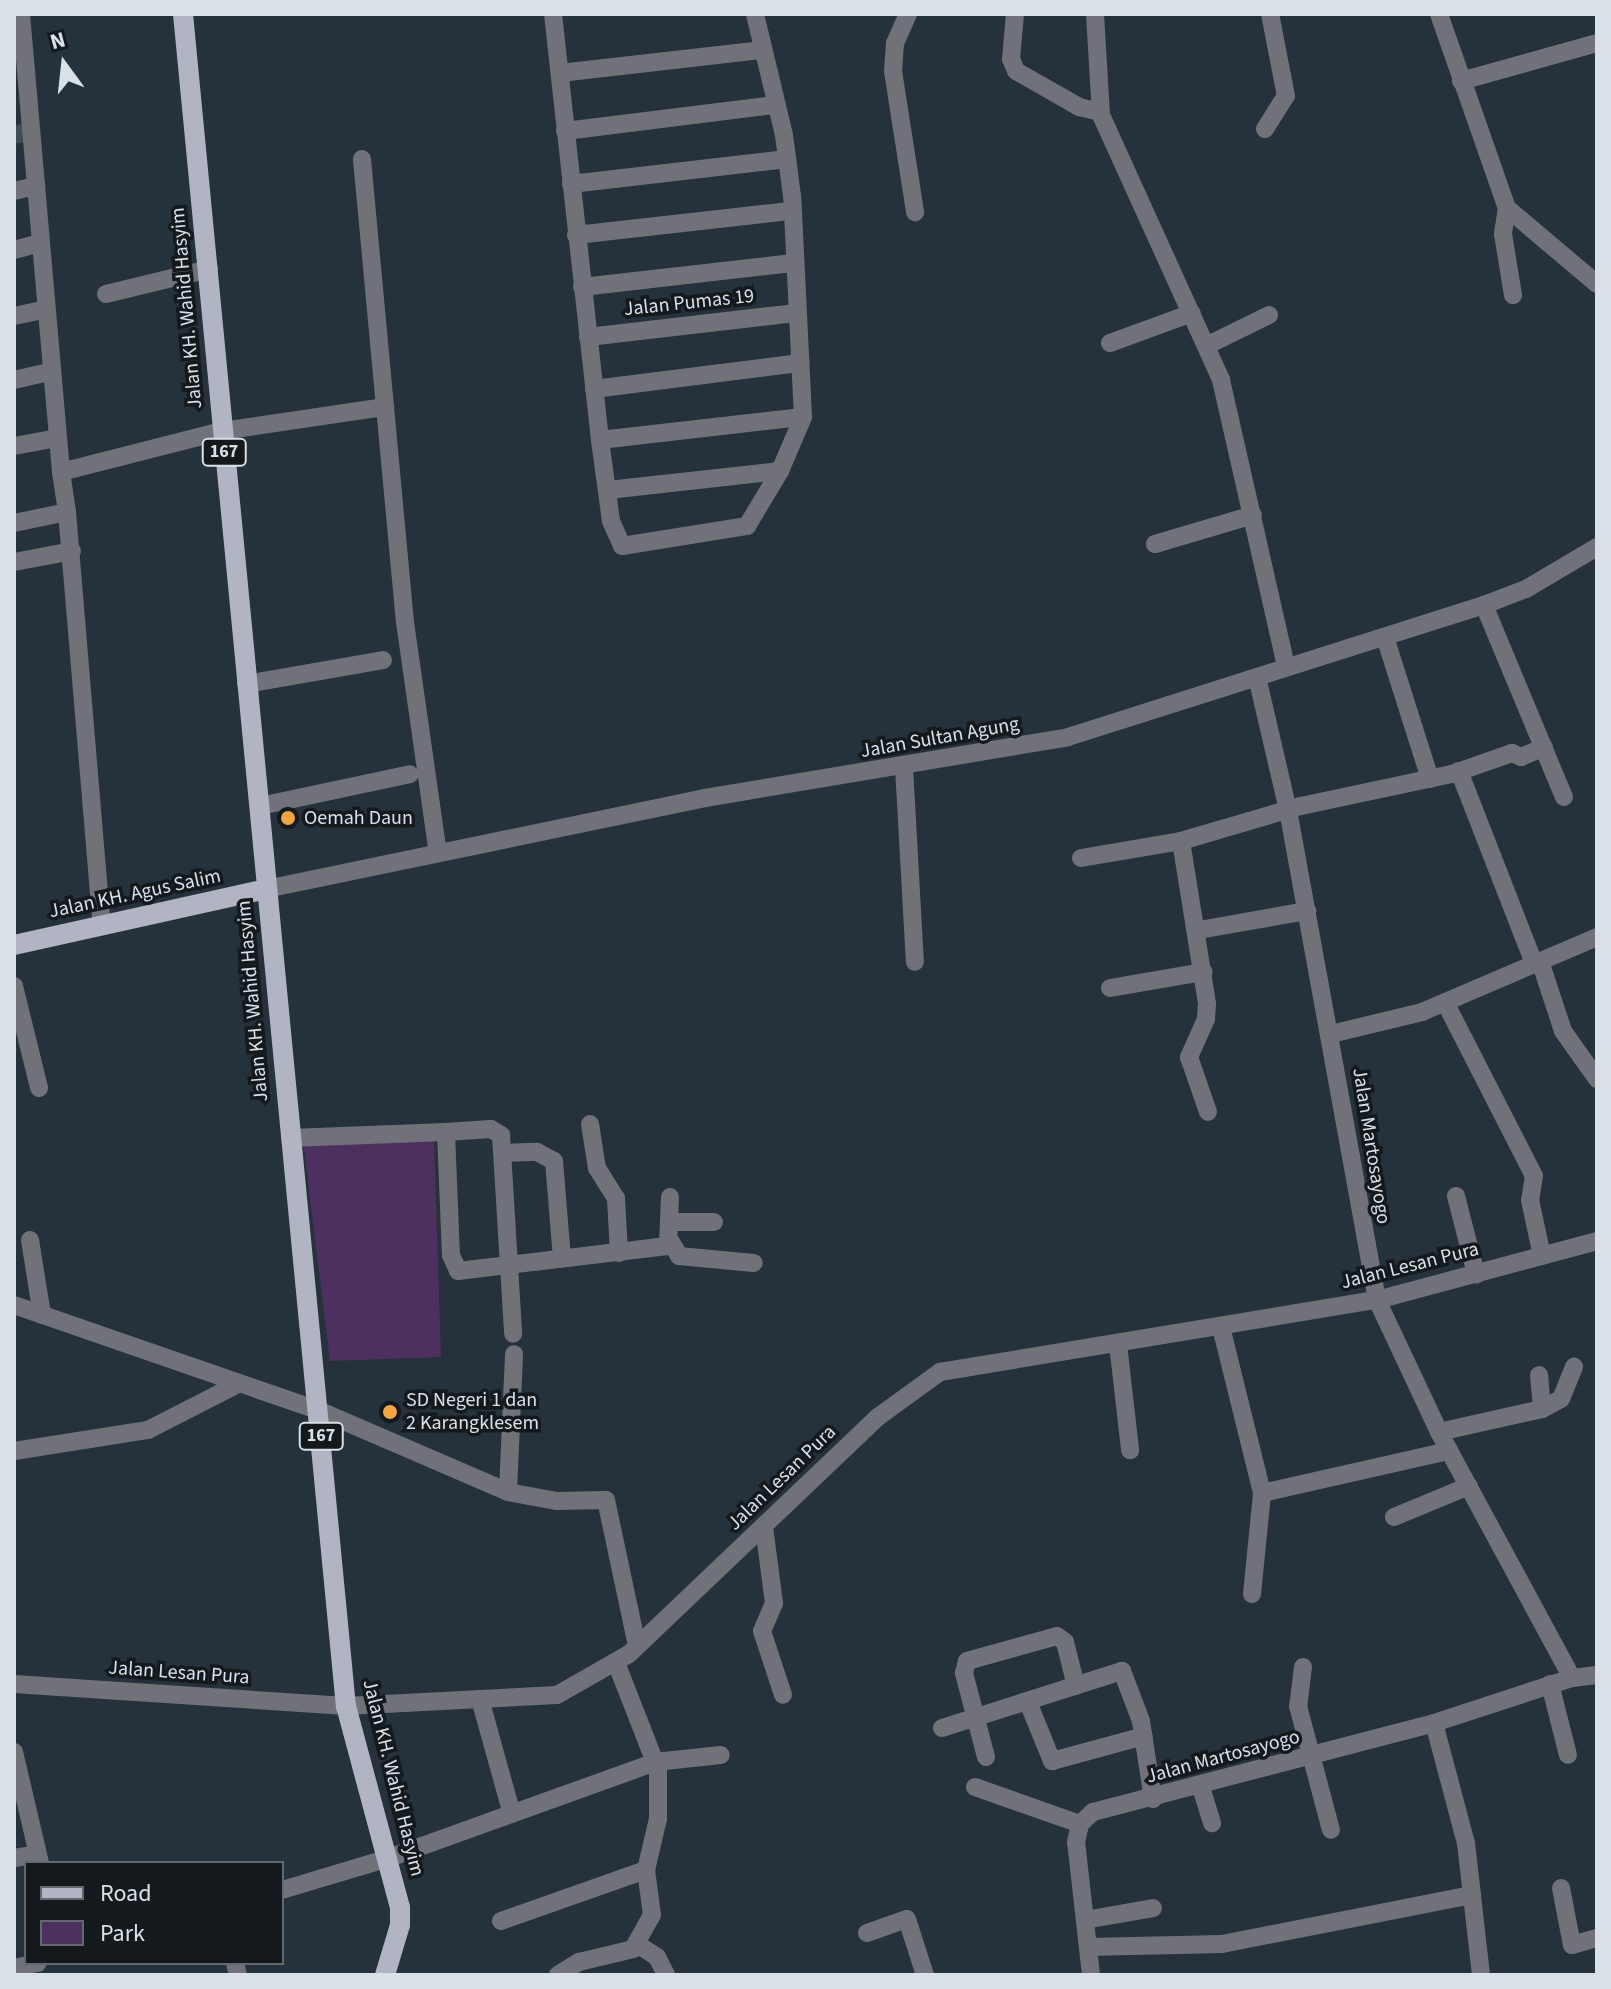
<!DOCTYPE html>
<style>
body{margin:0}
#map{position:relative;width:1611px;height:1989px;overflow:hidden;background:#25323c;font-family:"Source Sans 3",sans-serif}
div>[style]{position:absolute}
.green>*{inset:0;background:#4d305f}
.minor-tunnel>*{height:18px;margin-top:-9px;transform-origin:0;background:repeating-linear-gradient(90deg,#404c56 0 18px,transparent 0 27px)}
.minor>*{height:18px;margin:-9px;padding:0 9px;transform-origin:9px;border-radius:9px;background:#717279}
.major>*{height:20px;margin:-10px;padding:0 10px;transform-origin:10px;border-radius:10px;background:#b1b4c2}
.dots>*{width:22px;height:22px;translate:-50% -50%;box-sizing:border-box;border:4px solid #13191d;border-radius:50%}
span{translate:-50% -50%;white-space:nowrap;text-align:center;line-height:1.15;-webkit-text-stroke:7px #13191d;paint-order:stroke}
.shield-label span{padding:2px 6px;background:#13191d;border:2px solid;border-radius:6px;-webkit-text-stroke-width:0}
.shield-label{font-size:18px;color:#d9e1e7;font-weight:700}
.street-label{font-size:20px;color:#d9e1e7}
.poi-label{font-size:20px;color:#d9e1e7}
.left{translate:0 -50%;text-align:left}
.frame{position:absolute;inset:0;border:16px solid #d9e1e7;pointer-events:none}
.legend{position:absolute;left:24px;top:1861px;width:260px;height:104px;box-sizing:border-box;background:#13191d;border:2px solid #62696e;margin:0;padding:10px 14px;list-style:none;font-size:24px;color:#d9e1e7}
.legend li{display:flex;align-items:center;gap:16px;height:40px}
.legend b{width:40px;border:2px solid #62696e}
.north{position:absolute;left:24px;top:24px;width:80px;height:80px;-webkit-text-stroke:6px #13191d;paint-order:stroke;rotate:345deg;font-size:22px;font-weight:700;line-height:32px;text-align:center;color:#d9e1e7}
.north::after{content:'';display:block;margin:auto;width:28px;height:36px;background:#d9e1e7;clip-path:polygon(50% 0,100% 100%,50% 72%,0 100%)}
</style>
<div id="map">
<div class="green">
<i style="clip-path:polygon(434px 1140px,441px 1357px,330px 1361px,303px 1141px)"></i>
</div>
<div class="minor-tunnel">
<i style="left:14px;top:135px;width:12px;rotate:-14deg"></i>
</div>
<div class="minor">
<i style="left:21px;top:14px;width:460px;rotate:85deg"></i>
<i style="left:61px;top:472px;width:166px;rotate:-14.3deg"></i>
<i style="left:222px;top:431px;width:165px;rotate:-8.4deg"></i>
<i style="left:385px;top:407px;width:249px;rotate:-95.3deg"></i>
<i style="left:553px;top:14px;width:429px;rotate:83.7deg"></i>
<i style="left:600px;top:440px;width:82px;rotate:82.3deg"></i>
<i style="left:611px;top:521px;width:27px;rotate:66deg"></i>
<i style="left:622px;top:546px;width:127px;rotate:-9.1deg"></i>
<i style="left:747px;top:526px;width:64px;rotate:-59deg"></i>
<i style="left:780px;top:471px;width:59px;rotate:-66.9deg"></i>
<i style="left:803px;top:417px;width:221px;rotate:-92.8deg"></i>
<i style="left:792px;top:196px;width:62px;rotate:-97.5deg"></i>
<i style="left:784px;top:135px;width:124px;rotate:-103.5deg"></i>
<i style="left:908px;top:14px;width:32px;rotate:114deg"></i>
<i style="left:895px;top:43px;width:28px;rotate:94deg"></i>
<i style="left:893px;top:71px;width:143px;rotate:81.1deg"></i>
<i style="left:1015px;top:14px;width:45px;rotate:95.1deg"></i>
<i style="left:1011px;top:59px;width:13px;rotate:67deg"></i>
<i style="left:1016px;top:71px;width:73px;rotate:29.7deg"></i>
<i style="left:1079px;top:107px;width:22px;rotate:13deg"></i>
<i style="left:1095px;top:14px;width:101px;rotate:86.6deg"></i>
<i style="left:1101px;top:115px;width:291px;rotate:65.6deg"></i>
<i style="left:1221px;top:380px;width:294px;rotate:77.2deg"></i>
<i style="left:1439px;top:14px;width:206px;rotate:70.7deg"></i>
<i style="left:1507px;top:208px;width:118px;rotate:40.2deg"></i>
<i style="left:560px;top:73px;width:202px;rotate:-6.5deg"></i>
<i style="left:1461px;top:81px;width:141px;rotate:-15.6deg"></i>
<i style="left:1265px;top:129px;width:39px;rotate:-58deg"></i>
<i style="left:1286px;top:96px;width:84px;rotate:-101deg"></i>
<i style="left:565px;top:131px;width:212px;rotate:-7.1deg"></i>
<i style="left:571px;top:184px;width:217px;rotate:-6.6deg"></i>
<i style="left:14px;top:191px;width:23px;rotate:-13deg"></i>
<i style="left:1507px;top:208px;width:26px;rotate:99deg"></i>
<i style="left:1503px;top:234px;width:62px;rotate:80.7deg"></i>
<i style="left:576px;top:235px;width:216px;rotate:-6.4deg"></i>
<i style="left:14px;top:250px;width:28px;rotate:-15deg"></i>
<i style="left:582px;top:287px;width:212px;rotate:-6.5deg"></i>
<i style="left:106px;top:294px;width:106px;rotate:-13.6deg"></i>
<i style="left:14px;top:316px;width:33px;rotate:-12deg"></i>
<i style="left:588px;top:337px;width:208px;rotate:-6.6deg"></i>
<i style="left:1110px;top:343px;width:87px;rotate:-20.1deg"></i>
<i style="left:1208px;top:345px;width:68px;rotate:-26.2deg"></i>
<i style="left:14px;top:380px;width:39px;rotate:-13deg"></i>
<i style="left:594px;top:389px;width:208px;rotate:-7.2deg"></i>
<i style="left:385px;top:407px;width:216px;rotate:84.7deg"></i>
<i style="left:405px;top:622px;width:233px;rotate:81.9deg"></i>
<i style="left:600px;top:440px;width:204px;rotate:-6.5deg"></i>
<i style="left:14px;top:446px;width:44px;rotate:-10.5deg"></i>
<i style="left:608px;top:490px;width:173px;rotate:-6.3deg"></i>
<i style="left:67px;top:512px;width:414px;rotate:85.2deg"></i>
<i style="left:14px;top:523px;width:54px;rotate:-11.7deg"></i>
<i style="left:67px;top:512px;width:40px;rotate:-98.5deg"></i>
<i style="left:1155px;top:544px;width:102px;rotate:-16.5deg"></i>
<i style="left:14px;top:562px;width:59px;rotate:-10.7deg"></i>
<i style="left:1484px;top:605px;width:208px;rotate:67.4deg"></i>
<i style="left:1385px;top:637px;width:149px;rotate:72.4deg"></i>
<i style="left:1257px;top:677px;width:137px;rotate:76.9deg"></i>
<i style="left:1288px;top:810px;width:498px;rotate:79.7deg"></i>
<i style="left:1377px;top:1300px;width:146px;rotate:64.8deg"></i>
<i style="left:1439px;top:1432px;width:280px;rotate:61.6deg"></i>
<i style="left:1572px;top:1678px;width:25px;rotate:-7deg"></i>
<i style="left:246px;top:684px;width:139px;rotate:-9.9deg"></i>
<i style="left:904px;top:767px;width:195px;rotate:86.8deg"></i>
<i style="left:1459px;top:771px;width:206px;rotate:68.7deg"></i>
<i style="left:260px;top:806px;width:153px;rotate:-12deg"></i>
<i style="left:1181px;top:841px;width:165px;rotate:80.9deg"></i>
<i style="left:1207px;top:1004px;width:15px;rotate:94deg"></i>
<i style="left:1206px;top:1019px;width:42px;rotate:114.1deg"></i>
<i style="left:1189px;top:1057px;width:58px;rotate:70.9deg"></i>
<i style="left:1081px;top:858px;width:101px;rotate:-9.6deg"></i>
<i style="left:1181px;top:841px;width:125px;rotate:-16.3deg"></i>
<i style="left:1301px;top:806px;width:154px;rotate:-12deg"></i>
<i style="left:1452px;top:774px;width:64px;rotate:-19.3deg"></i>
<i style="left:1512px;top:753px;width:10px;rotate:24deg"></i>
<i style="left:1521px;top:757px;width:25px;rotate:-23deg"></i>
<i style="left:266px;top:889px;width:448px;rotate:-11.7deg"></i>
<i style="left:705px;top:798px;width:368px;rotate:-9.5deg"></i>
<i style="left:1068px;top:737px;width:436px;rotate:-17.6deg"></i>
<i style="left:1484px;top:605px;width:45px;rotate:-20.9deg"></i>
<i style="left:1526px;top:589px;width:82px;rotate:-30.6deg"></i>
<i style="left:1199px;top:930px;width:110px;rotate:-10deg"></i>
<i style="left:1540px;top:961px;width:74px;rotate:71.8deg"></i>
<i style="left:1563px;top:1031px;width:59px;rotate:54.7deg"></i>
<i style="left:14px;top:986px;width:105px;rotate:76.2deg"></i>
<i style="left:1110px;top:988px;width:95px;rotate:-9.7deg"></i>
<i style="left:1445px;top:1002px;width:195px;rotate:62.9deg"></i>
<i style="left:1534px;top:1176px;width:24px;rotate:99deg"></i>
<i style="left:1530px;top:1200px;width:57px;rotate:77.9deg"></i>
<i style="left:1331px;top:1034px;width:94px;rotate:-13.6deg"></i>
<i style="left:1422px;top:1012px;width:190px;rotate:-23.2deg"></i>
<i style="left:590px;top:1124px;width:45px;rotate:81deg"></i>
<i style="left:597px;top:1168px;width:36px;rotate:58deg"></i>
<i style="left:616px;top:1198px;width:55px;rotate:86.9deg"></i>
<i style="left:446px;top:1132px;width:45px;rotate:-3.8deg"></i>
<i style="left:491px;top:1129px;width:12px;rotate:31deg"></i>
<i style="left:501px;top:1135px;width:199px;rotate:86.5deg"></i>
<i style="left:290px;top:1138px;width:156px;rotate:-2.2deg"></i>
<i style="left:446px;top:1132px;width:123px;rotate:87.7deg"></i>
<i style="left:451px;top:1255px;width:17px;rotate:66deg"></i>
<i style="left:458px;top:1271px;width:211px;rotate:-6.8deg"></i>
<i style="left:668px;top:1246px;width:49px;rotate:-87.7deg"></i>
<i style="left:504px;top:1153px;width:33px;rotate:-2deg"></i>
<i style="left:537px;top:1152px;width:19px;rotate:28deg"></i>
<i style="left:554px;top:1161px;width:97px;rotate:85.3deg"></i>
<i style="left:1456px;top:1196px;width:81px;rotate:75.6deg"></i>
<i style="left:671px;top:1222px;width:43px"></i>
<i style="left:30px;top:1240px;width:76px;rotate:80.9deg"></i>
<i style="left:671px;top:1242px;width:16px;rotate:60deg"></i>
<i style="left:679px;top:1256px;width:75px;rotate:5.3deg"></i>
<i style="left:14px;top:1305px;width:322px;rotate:19.1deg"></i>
<i style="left:318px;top:1410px;width:207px;rotate:23.3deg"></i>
<i style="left:508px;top:1492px;width:50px;rotate:10.4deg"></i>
<i style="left:557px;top:1501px;width:49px;rotate:-1.2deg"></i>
<i style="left:606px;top:1500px;width:149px;rotate:78deg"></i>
<i style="left:1221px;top:1327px;width:171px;rotate:76.1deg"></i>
<i style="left:1118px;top:1344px;width:107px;rotate:83.5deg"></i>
<i style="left:1542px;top:1409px;width:21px;rotate:-28deg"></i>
<i style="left:1561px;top:1399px;width:35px;rotate:-68deg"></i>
<i style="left:1439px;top:1432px;width:106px;rotate:-12.6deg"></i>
<i style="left:1542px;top:1409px;width:34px;rotate:-95deg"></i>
<i style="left:14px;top:1451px;width:136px;rotate:-8.9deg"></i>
<i style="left:148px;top:1430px;width:101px;rotate:-27.1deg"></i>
<i style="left:508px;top:1492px;width:138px;rotate:-87.5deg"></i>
<i style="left:1394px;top:1517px;width:81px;rotate:-22.5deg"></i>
<i style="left:764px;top:1527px;width:77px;rotate:82.5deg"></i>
<i style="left:774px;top:1603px;width:30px;rotate:113deg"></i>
<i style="left:762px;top:1631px;width:67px;rotate:71.8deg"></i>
<i style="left:1252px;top:1594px;width:101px;rotate:-84.3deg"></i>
<i style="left:1262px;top:1493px;width:192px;rotate:-12.7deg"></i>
<i style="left:1303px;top:1667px;width:39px;rotate:97deg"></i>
<i style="left:1298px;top:1706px;width:128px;rotate:75.1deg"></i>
<i style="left:14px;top:1684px;width:333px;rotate:3.8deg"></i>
<i style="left:346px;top:1706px;width:211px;rotate:-3deg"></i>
<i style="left:557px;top:1695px;width:83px;rotate:-29.7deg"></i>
<i style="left:629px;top:1654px;width:344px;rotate:-43.6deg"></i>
<i style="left:878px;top:1417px;width:77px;rotate:-36deg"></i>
<i style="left:940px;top:1372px;width:443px;rotate:-9.4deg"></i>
<i style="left:1377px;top:1300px;width:228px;rotate:-15deg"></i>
<i style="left:1550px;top:1684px;width:73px;rotate:75.8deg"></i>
<i style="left:480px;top:1699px;width:119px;rotate:74.5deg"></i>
<i style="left:1028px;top:1702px;width:64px;rotate:67.9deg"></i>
<i style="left:1052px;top:1761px;width:95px;rotate:-15.2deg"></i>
<i style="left:1434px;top:1723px;width:124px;rotate:75.1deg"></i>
<i style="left:1466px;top:1843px;width:133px;rotate:83.5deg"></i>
<i style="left:942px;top:1728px;width:189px;rotate:-17.6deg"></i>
<i style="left:1122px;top:1671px;width:53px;rotate:69.2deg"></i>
<i style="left:1141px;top:1721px;width:79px;rotate:81.3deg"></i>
<i style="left:14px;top:1752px;width:114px;rotate:76.8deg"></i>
<i style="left:986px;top:1757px;width:87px;rotate:-104.7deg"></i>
<i style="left:964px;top:1673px;width:12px;rotate:-76deg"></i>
<i style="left:967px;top:1661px;width:93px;rotate:-15.5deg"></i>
<i style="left:1057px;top:1636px;width:10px;rotate:37deg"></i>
<i style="left:1065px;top:1642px;width:45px;rotate:76deg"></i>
<i style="left:975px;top:1787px;width:111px;rotate:19.4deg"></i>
<i style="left:1201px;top:1787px;width:38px;rotate:73deg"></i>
<i style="left:14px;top:1858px;width:24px;rotate:-9deg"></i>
<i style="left:1561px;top:1888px;width:58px;rotate:79.1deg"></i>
<i style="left:1572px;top:1945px;width:26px;rotate:-16deg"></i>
<i style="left:282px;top:1890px;width:112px;rotate:-16.7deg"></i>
<i style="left:389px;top:1858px;width:283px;rotate:-19.8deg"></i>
<i style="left:655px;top:1762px;width:66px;rotate:-6.1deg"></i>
<i style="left:1085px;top:1920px;width:69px;rotate:-10deg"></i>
<i style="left:501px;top:1921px;width:154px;rotate:-19.4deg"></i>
<i style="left:867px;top:1933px;width:42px;rotate:-19.3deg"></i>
<i style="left:907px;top:1919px;width:59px;rotate:72.2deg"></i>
<i style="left:637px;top:1944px;width:24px;rotate:33deg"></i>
<i style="left:657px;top:1957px;width:20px;rotate:63deg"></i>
<i style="left:1088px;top:1947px;width:134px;rotate:-1.3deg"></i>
<i style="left:1222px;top:1944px;width:255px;rotate:-11.1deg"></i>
<i style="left:235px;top:1963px;width:12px;rotate:76deg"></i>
<i style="left:14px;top:1968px;width:24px;rotate:-12deg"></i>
<i style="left:558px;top:1975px;width:25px;rotate:-32deg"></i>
<i style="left:579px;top:1962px;width:56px;rotate:-13.5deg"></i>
<i style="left:633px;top:1949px;width:39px;rotate:-61deg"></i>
<i style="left:652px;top:1915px;width:45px;rotate:-97.6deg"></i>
<i style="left:646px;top:1870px;width:52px;rotate:-76.8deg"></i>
<i style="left:658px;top:1819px;width:49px;rotate:-90deg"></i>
<i style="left:658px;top:1770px;width:116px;rotate:-111.3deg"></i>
<i style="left:1091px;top:1975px;width:134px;rotate:-96.4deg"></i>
<i style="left:1076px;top:1842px;width:18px;rotate:-77deg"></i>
<i style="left:1080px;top:1824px;width:18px;rotate:-43deg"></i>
<i style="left:1093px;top:1812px;width:352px;rotate:-14.6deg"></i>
<i style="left:1434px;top:1723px;width:145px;rotate:-18.1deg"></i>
</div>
<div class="major">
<i style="left:183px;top:14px;width:1700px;rotate:84.5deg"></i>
<i style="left:346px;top:1706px;width:208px;rotate:75deg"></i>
<i style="left:400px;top:1907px;width:18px;rotate:90deg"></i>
<i style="left:400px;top:1925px;width:52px;rotate:106.7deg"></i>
<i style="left:14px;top:945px;width:258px;rotate:-12.5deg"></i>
</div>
<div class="dots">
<i style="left:288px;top:818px;background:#f3a443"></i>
<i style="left:390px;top:1412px;background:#f3a443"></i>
</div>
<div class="shield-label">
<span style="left:224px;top:452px">167</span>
<span style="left:321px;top:1436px">167</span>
</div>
<div class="street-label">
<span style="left:689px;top:303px;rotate:-6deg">Jalan Pumas 19</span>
<span style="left:187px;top:308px;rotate:-95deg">Jalan KH. Wahid Hasyim</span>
<span style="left:940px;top:738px;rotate:-10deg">Jalan Sultan Agung</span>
<span style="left:135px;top:894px;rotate:-12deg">Jalan KH. Agus Salim</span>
<span style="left:253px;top:1001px;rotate:-95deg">Jalan KH. Wahid Hasyim</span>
<span style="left:1371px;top:1146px;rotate:81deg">Jalan Martosayogo</span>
<span style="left:1410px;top:1266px;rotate:-14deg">Jalan Lesan Pura</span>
<span style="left:782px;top:1478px;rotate:-44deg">Jalan Lesan Pura</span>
<span style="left:179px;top:1673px;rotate:4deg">Jalan Lesan Pura</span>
<span style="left:1223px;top:1757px;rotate:-15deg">Jalan Martosayogo</span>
<span style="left:393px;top:1778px;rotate:76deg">Jalan KH. Wahid Hasyim</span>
</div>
<div class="poi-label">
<span class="left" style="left:304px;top:818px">Oemah Daun</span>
<span class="left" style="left:406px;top:1412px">SD Negeri 1 dan<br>2 Karangklesem</span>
</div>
<div class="frame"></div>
<ul class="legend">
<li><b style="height:10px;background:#b1b4c2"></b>Road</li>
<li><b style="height:22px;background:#4d305f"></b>Park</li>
</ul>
<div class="north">N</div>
</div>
